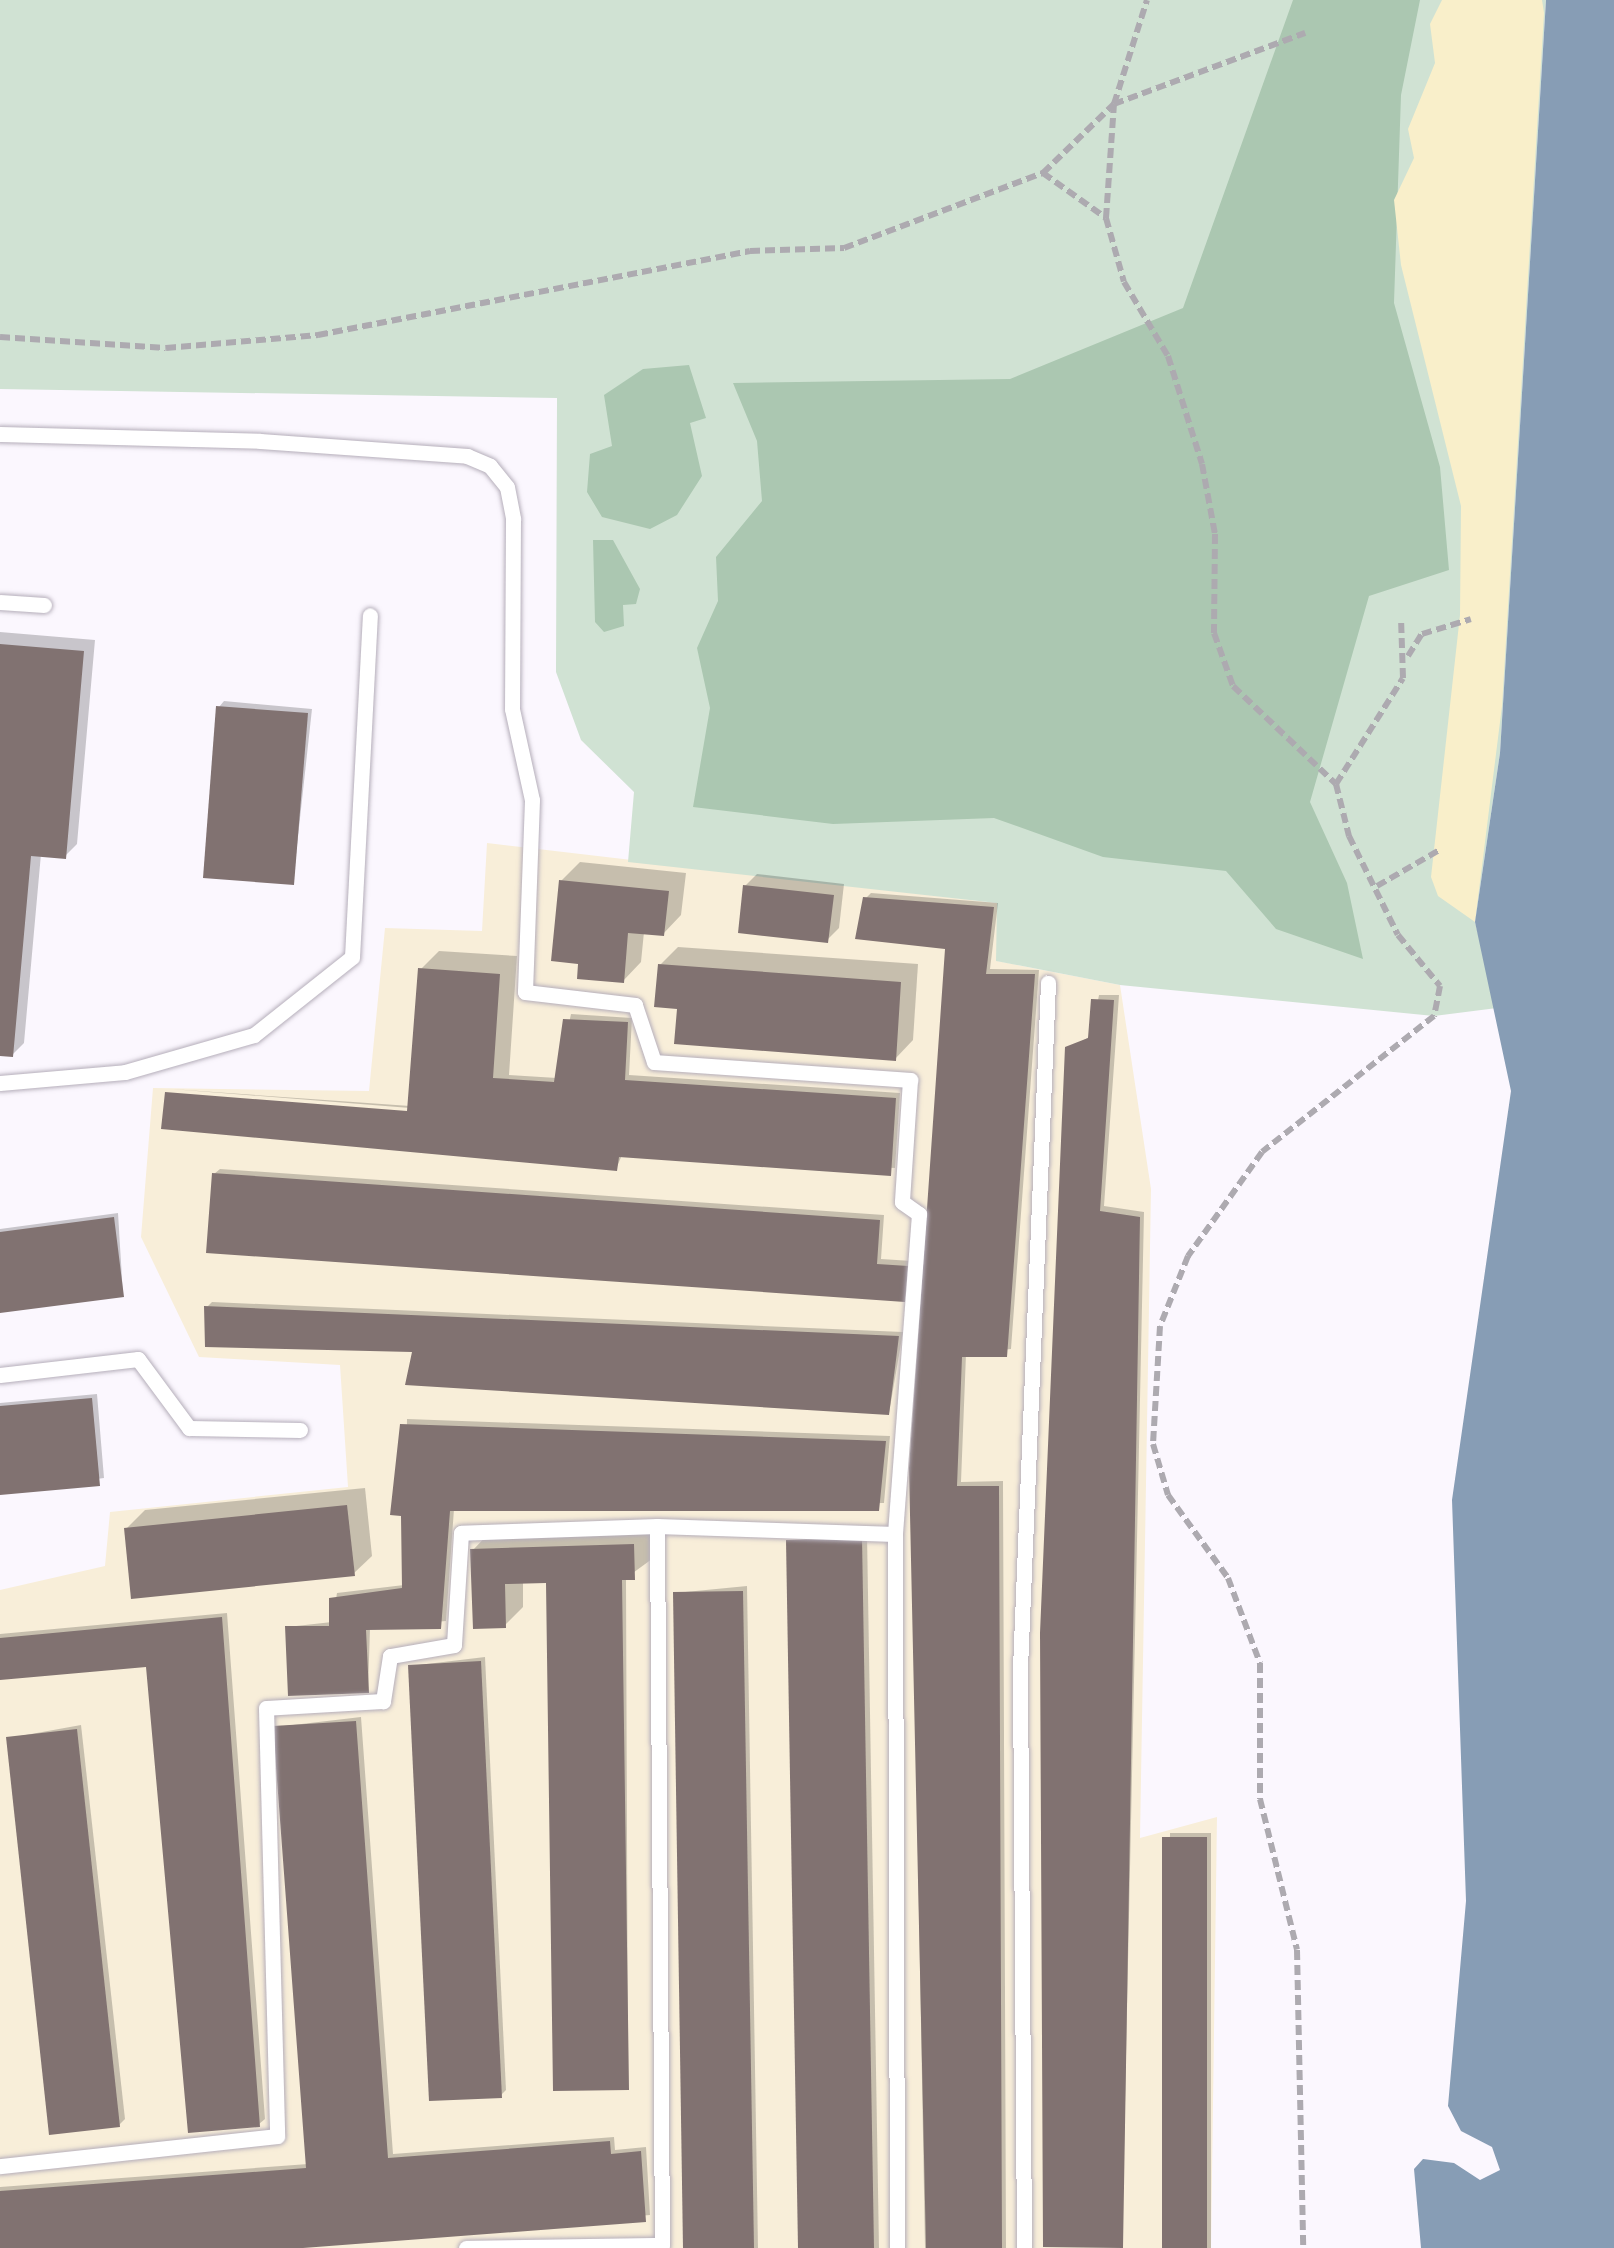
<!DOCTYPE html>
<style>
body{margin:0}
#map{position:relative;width:1614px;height:2248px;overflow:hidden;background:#fbf7fe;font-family:"Fira Sans",sans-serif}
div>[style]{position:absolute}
.commercial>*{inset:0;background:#f8eed9}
.green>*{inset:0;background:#d0e2d3}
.forest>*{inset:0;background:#abc7b1}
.sand>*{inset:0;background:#f9efca}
.water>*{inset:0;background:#879db5}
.shadow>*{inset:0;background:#0003}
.building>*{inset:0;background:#817271}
.path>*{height:6px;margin-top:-3px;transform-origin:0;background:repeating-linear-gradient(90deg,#adaab0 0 10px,transparent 0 15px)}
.roads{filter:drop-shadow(0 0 2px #b5aeba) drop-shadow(0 0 2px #b5aeba)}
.lane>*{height:15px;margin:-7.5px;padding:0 7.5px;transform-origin:7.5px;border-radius:7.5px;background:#fff}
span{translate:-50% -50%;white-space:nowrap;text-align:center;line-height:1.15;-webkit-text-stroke:10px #fbf7fe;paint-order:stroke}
</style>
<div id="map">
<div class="commercial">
<i style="clip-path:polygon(487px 843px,998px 903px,997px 961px,1120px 985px,1151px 1189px,1140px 1838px,1217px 1817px,1211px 2248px,0 2248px,0 1590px,105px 1566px,110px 1512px,348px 1487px,340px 1365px,199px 1357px,141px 1237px,153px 1088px,369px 1091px,385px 928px,482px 931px)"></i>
</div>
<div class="green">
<i style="clip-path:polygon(0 0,1546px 0,1500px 753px,1475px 922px,1497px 1008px,1434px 1016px,1120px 985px,996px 961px,997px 903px,628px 862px,634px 792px,581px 740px,556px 672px,557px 398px,0 389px)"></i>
</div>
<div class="forest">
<i style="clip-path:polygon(1293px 0,1420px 0,1401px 95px,1394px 303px,1440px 467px,1449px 570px,1369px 596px,1310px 802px,1347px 883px,1363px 959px,1276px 929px,1226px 871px,1103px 857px,994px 818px,833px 824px,693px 807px,710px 708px,697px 648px,718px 601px,716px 557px,762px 501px,757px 441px,733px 383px,1010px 379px,1183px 308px)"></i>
<i style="clip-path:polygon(689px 365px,706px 418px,690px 423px,702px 476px,677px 515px,650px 529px,602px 517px,587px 492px,590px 454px,612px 446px,604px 395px,643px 369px)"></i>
<i style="clip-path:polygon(593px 540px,613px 540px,640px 589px,636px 604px,623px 605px,624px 626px,604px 632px,595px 622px)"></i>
</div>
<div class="sand">
<i style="clip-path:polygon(1442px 0,1542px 0,1544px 13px,1502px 706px,1475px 922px,1438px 896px,1431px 877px,1460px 615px,1461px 506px,1401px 265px,1394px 200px,1414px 158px,1408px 129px,1435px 63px,1430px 24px)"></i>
</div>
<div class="water">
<i style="clip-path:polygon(1546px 0,1614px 0,1614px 2248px,1421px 2248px,1414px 2169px,1423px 2159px,1454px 2163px,1480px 2180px,1500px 2170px,1492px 2147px,1461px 2131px,1448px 2106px,1466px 1901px,1452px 1500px,1511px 1091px,1475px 922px,1500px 753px)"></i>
</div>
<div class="shadow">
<i style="clip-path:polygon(0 632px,95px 640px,77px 844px,65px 856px,41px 854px,24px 1043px,12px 1055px,0 1054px)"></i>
<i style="clip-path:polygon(224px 701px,312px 709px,293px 882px,219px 707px)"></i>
<i style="clip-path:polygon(580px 862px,686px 873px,681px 915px,663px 934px,644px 932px,641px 962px,623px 981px,581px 962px,561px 881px)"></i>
<i style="clip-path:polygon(757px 874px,844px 884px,839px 928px,827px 940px,745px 886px)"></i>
<i style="clip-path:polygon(871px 893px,998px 903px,990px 969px,1039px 970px,1011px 1349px,966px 1354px,961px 1482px,1003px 1481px,1006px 2248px,925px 2248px,911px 1468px,948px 946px,865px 899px)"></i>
<i style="clip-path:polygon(678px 947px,918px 964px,913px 1040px,895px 1059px,680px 1007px,660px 965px)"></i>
<i style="clip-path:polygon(439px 951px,517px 956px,509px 1075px,557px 1078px,571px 1014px,632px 1018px,629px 1075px,900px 1093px,895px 1168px,622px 1155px,616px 1169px,410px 1108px,171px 1089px,410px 1106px,421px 969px)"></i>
<i style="clip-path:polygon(1099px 995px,1119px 995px,1104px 1206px,1144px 1212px,1122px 2245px,1068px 1049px,1091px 1036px)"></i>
<i style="clip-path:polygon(220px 1169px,884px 1215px,881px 1259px,912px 1261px,909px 1294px,214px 1174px)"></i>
<i style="clip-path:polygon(118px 1213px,123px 1295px,0 1311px,0 1229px)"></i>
<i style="clip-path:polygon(212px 1302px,903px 1332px,889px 1413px,415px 1349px,207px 1307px)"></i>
<i style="clip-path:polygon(97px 1394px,104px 1478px,0 1492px,0 1403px)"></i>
<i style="clip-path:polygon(407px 1419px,890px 1436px,884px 1503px,454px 1509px,446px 1621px,370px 1628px,368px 1691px,287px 1627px,332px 1622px,337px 1593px,404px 1585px)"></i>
<i style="clip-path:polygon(365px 1488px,372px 1556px,353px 1574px,127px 1528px,145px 1510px)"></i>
<i style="clip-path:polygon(651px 1526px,652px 1559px,626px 1578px,628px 2088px,552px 1580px,523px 1581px,523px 1607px,505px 1625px,473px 1550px,491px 1531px)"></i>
<i style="clip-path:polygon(867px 1534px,879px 2248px,801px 2248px,789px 1541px)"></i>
<i style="clip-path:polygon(747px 1586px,758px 2248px,686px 2248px,675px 1593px)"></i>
<i style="clip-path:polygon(227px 1613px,265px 2119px,259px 2124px,148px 1665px,0 1678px,0 1634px)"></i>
<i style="clip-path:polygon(485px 1657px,506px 2090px,501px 2095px,410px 1666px)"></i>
<i style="clip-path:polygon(361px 1717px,393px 2154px,614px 2137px,615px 2150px,646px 2147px,650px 2215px,269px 2248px,0 2248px,0 2187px,308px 2164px,276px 1727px)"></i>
<i style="clip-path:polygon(81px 1725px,125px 2119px,119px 2125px,9px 1738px)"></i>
<i style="clip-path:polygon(1170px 1833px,1211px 1833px,1211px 2248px,1164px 2248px)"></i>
</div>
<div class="building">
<i style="clip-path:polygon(0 644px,84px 651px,66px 859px,31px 856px,13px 1057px,0 1056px)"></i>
<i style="clip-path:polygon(216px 706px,308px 713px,294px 885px,203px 878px)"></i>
<i style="clip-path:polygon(559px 880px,669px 891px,664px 936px,628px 933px,624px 983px,577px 979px,578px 964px,551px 961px)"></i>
<i style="clip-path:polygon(743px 885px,834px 895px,828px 943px,738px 933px)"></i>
<i style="clip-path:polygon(863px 897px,994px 907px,986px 974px,1035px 974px,1007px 1357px,962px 1357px,957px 1486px,999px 1486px,1002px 2248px,926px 2248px,909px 1468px,945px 949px,855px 939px)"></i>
<i style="clip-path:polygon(658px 964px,901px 982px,896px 1061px,674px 1044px,677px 1009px,654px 1007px)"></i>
<i style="clip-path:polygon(418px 968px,500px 974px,493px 1078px,554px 1082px,563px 1019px,628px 1022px,625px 1080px,896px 1098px,891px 1176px,619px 1157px,617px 1171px,161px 1129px,165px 1092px,407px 1111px)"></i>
<i style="clip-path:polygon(1091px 999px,1114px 1000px,1100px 1211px,1140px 1217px,1123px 2248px,1043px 2247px,1040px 1633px,1065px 1047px,1088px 1038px)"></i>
<i style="clip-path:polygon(212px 1173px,880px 1220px,877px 1264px,908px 1266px,905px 1302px,206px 1253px)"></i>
<i style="clip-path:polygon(114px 1217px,124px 1297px,0 1313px,0 1232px)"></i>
<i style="clip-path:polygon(204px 1306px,899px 1336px,889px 1415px,405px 1385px,412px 1352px,205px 1347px)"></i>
<i style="clip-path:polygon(92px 1398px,100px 1486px,0 1495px,0 1406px)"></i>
<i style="clip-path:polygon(400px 1424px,886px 1441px,879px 1511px,450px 1511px,441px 1629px,366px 1630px,369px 1693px,288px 1696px,285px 1626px,329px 1626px,329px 1598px,402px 1588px,401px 1516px,390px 1515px)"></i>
<i style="clip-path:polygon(347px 1505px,355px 1576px,131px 1599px,124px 1528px)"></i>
<i style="clip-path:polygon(862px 1538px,874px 2248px,798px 2248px,786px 1540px)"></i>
<i style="clip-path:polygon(634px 1544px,635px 1580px,622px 1580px,629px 2090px,553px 2091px,546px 1583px,505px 1584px,506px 1628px,473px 1629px,470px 1549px)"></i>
<i style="clip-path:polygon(743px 1591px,754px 2248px,683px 2248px,673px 1592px)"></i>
<i style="clip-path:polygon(222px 1617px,260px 2127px,188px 2133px,146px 1667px,0 1680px,0 1638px)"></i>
<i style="clip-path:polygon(481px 1661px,502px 2098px,429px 2101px,408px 1665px)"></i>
<i style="clip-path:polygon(356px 1721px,388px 2158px,610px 2141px,611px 2154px,641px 2151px,646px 2222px,303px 2248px,0 2248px,0 2191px,306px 2168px,273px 1726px)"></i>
<i style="clip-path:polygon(77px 1729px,120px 2127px,49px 2135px,6px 1737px)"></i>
<i style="clip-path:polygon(1162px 1837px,1207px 1837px,1207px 2248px,1162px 2248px)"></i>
</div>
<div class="path">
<i style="left:1043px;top:173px;width:77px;rotate:35.5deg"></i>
<i style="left:1106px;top:218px;width:66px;rotate:74.3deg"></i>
<i style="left:1124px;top:282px;width:86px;rotate:59.3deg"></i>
<i style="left:1168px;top:356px;width:113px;rotate:72.5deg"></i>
<i style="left:1202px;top:464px;width:71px;rotate:79.5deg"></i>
<i style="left:1215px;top:534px;width:99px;rotate:90.6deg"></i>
<i style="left:1214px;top:633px;width:56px;rotate:70.3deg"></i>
<i style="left:1233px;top:686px;width:142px;rotate:43.6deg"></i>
<i style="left:1336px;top:784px;width:54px;rotate:76deg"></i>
<i style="left:1349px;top:836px;width:110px;rotate:63.7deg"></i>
<i style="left:1398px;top:935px;width:66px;rotate:50.5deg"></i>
<i style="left:1440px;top:986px;width:31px;rotate:101deg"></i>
<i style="left:1434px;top:1016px;width:219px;rotate:141.7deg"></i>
<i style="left:1262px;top:1152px;width:128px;rotate:125.4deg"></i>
<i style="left:1188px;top:1256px;width:75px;rotate:111.8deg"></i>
<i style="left:1160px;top:1326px;width:118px;rotate:93.4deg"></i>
<i style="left:1153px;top:1444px;width:53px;rotate:73.6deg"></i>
<i style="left:1168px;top:1495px;width:102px;rotate:54.1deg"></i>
<i style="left:1228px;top:1578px;width:91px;rotate:69.4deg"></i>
<i style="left:1260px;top:1663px;width:136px;rotate:90deg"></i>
<i style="left:1260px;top:1799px;width:155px;rotate:76.2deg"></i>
<i style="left:1297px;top:1950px;width:298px;rotate:88.8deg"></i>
<i style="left:1106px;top:218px;width:114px;rotate:-86deg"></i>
<i style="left:1114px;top:104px;width:109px;rotate:-72.4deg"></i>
<i style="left:0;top:337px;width:166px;rotate:3.8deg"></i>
<i style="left:166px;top:348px;width:153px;rotate:-4.9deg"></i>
<i style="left:318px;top:335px;width:440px;rotate:-11deg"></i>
<i style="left:750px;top:251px;width:94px;rotate:-1.8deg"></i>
<i style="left:844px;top:248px;width:213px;rotate:-20.7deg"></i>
<i style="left:1043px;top:173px;width:99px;rotate:-44.2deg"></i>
<i style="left:1114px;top:104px;width:204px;rotate:-20.4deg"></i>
<i style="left:1408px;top:656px;width:26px;rotate:-58deg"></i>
<i style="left:1422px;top:634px;width:51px;rotate:-17deg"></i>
<i style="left:1336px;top:784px;width:125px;rotate:-57.7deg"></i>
<i style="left:1403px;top:678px;width:60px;rotate:-91.9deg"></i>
<i style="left:1377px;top:886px;width:74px;rotate:-30deg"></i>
</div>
<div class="roads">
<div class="lane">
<i style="left:0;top:434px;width:260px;rotate:1.5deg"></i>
<i style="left:260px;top:441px;width:208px;rotate:4.1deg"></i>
<i style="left:467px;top:456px;width:25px;rotate:23deg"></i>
<i style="left:490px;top:466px;width:27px;rotate:51deg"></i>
<i style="left:507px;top:487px;width:33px;rotate:79deg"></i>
<i style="left:513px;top:519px;width:190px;rotate:90.3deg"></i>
<i style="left:512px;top:709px;width:93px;rotate:77.6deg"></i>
<i style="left:532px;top:800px;width:192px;rotate:92.1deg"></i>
<i style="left:525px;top:992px;width:111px;rotate:6.7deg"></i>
<i style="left:635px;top:1005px;width:60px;rotate:71.6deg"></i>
<i style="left:654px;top:1062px;width:257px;rotate:4deg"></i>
<i style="left:910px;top:1080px;width:122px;rotate:93.8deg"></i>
<i style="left:902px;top:1202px;width:21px;rotate:35deg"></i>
<i style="left:919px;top:1214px;width:321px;rotate:94.3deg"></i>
<i style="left:895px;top:1534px;width:238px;rotate:-178.1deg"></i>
<i style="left:657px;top:1526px;width:196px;rotate:178deg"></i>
<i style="left:461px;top:1533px;width:112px;rotate:93.6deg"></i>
<i style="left:454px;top:1645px;width:65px;rotate:170.2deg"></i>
<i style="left:390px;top:1656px;width:46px;rotate:98.8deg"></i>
<i style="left:383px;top:1701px;width:117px;rotate:176.6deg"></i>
<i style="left:266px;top:1708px;width:428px;rotate:88.5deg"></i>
<i style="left:277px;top:2136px;width:279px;rotate:173.8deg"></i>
<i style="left:0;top:602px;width:44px;rotate:3.9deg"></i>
<i style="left:0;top:1083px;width:125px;rotate:-5deg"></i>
<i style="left:125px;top:1072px;width:134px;rotate:-16deg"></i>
<i style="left:254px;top:1035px;width:125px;rotate:-38.5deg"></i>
<i style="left:352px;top:957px;width:342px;rotate:-87deg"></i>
<i style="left:0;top:1375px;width:139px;rotate:-6.6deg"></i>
<i style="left:138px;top:1359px;width:86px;rotate:53.5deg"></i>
<i style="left:189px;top:1428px;width:111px;rotate:1deg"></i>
<i style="left:895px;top:1534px;width:714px;rotate:89.84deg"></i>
<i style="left:466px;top:2248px;width:196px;rotate:-0.9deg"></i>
<i style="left:662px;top:2245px;width:719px;rotate:-90.4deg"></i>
<i style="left:1024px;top:2248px;width:580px;rotate:-90.4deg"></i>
<i style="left:1020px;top:1668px;width:686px;rotate:-87.66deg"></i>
</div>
</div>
</div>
